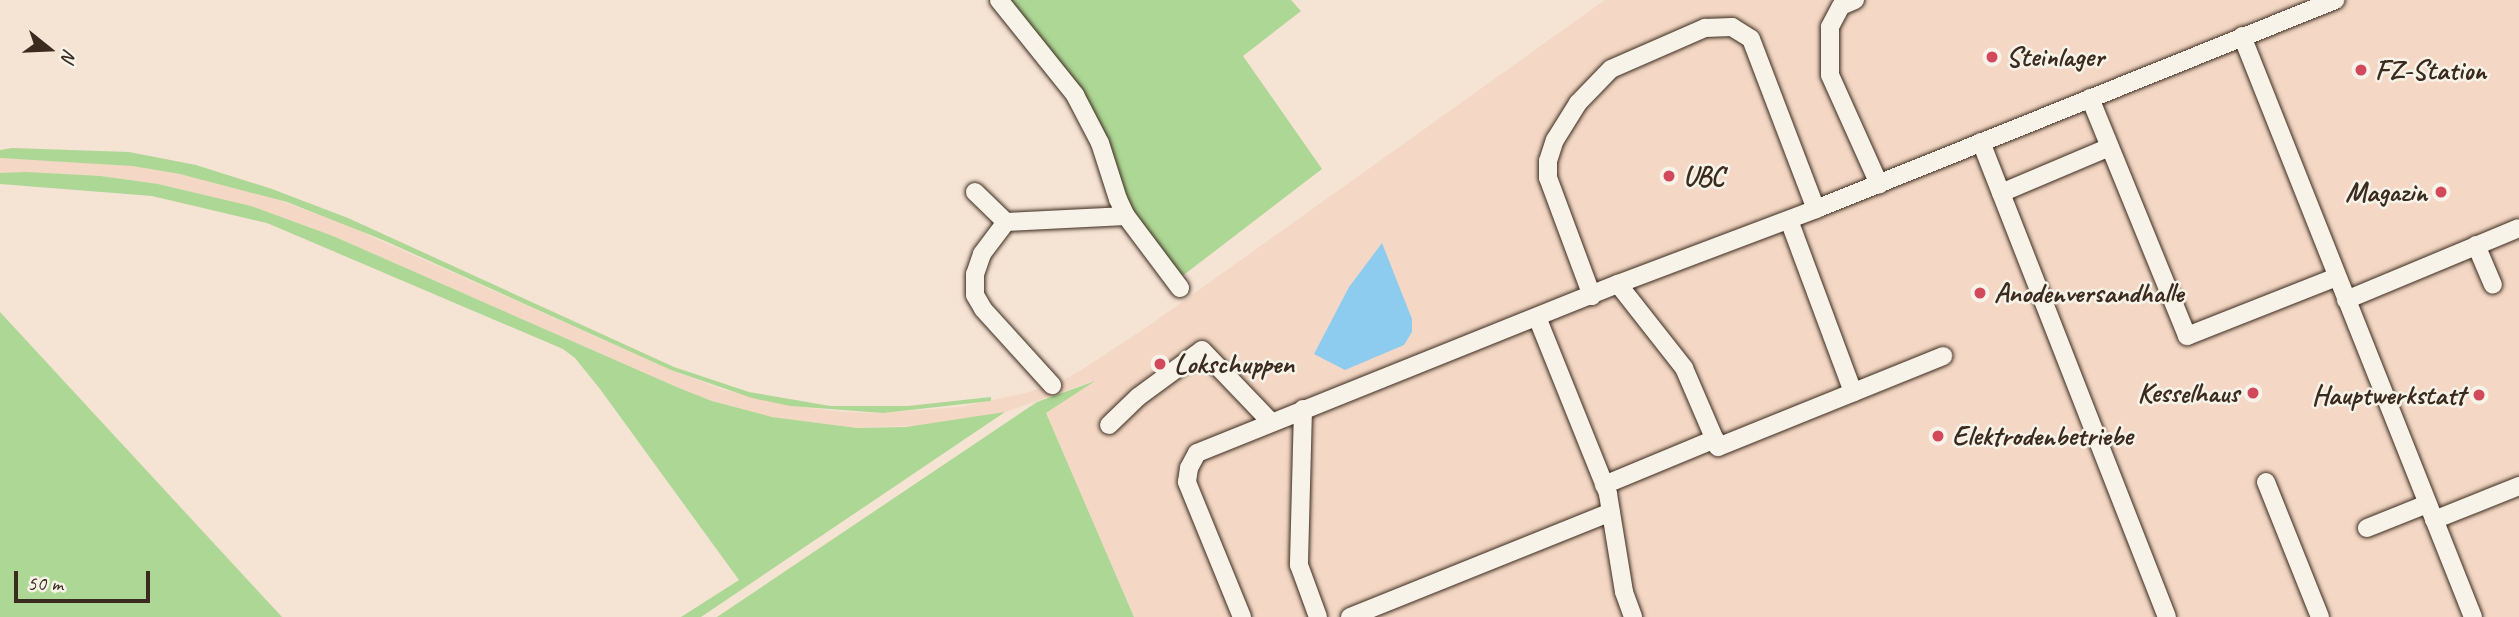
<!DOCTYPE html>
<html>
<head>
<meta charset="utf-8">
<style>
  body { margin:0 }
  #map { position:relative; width:2519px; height:617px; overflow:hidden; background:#f5e3d3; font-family:Caveat,sans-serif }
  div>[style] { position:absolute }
  .built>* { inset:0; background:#f4d8c5 }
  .green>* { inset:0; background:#add795 }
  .water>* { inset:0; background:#8eccef }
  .roads { filter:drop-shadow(0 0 2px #3b2a1e) drop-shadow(0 0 2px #3b2a1e) }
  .minor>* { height:18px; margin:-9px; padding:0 9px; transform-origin:9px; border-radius:9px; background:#f7f3e8 }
  .dots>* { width:19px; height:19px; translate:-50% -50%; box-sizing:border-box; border:4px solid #f7f3e8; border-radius:50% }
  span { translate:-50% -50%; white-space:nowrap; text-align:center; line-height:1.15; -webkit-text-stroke:5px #f7f3e8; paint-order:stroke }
  .poi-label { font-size:28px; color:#3b2a1e; font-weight:700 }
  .left { translate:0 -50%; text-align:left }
  .right { translate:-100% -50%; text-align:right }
  .north { position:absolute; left:14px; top:14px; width:70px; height:70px; -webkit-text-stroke:5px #f7f3e8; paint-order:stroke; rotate:108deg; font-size:19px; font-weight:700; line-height:28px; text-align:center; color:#3b2a1e }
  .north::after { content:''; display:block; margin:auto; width:24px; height:32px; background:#3b2a1e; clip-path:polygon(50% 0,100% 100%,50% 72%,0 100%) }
  .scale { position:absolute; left:14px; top:571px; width:136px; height:32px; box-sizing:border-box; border:4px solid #3b2a1e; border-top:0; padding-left:9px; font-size:21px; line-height:24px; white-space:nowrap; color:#3b2a1e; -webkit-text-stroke:5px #f7f3e8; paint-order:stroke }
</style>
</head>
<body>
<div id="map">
  <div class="built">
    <div style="clip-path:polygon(1605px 0,2519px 0,2519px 617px,1134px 617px,1046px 413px,1093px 381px,1005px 412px,930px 425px,857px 428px,772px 417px,712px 401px,679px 388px,333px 236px,251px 206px,158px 184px,101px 176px,0 173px,0 158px,100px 161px,180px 174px,259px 193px,339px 222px,671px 370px,721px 389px,790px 406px,846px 412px,883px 413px,960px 407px,1025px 393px,1060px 382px,1086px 367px,1147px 327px)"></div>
  </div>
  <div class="green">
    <div style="clip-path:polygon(1007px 0,1291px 0,1301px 11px,1243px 56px,1322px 169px,1181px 277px,1125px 199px,1107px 142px)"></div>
    <div style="clip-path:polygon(12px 148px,129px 152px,196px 165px,272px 189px,348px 218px,674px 367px,749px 392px,830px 406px,908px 406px,991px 397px,991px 401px,883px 413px,790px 406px,752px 398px,671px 370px,383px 240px,287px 202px,180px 174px,132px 166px,0 158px,0 150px)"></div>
    <div style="clip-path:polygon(26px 172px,101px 176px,158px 184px,251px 206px,333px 236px,679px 388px,712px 401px,772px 417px,857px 428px,906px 427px,1005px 412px,701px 617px,681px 617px,739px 580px,600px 389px,575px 358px,563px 349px,267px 223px,152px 196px,0 184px,0 173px)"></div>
    <div style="clip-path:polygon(0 312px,282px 617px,0 617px)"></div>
    <div style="clip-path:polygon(1095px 381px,1046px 413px,1134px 617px,717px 617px,1037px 402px)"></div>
  </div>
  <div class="water">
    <div style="clip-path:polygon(1382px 243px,1412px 319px,1412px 332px,1404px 345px,1345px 370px,1314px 354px,1349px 287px)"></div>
  </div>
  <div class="roads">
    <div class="minor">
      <div style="left:999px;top:0;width:122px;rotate:51.3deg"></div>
      <div style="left:1075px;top:95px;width:54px;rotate:62.5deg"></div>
      <div style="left:1100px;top:143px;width:59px;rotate:72.2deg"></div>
      <div style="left:1118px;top:199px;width:19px;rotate:65deg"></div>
      <div style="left:1126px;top:216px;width:90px;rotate:53.1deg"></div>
      <div style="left:1855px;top:0;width:15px;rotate:157deg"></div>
      <div style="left:1841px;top:6px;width:24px;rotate:118deg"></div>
      <div style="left:1830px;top:27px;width:48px;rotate:90deg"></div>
      <div style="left:1830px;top:75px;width:120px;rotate:65.8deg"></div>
      <div style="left:2242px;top:36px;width:625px;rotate:68.32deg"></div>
      <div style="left:2090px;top:98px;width:257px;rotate:67.8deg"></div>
      <div style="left:2187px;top:336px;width:161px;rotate:-21.5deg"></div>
      <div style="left:1981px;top:142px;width:510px;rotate:68.62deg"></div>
      <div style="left:975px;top:192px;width:43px;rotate:44.1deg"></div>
      <div style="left:1006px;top:222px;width:40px;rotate:127deg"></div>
      <div style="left:982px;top:254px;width:21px;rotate:109deg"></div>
      <div style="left:975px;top:274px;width:21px;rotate:90deg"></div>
      <div style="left:975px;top:295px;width:16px;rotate:60deg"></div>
      <div style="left:983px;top:309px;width:103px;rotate:47.8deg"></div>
      <div style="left:2001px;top:193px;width:118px;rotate:-22.9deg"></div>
      <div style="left:1789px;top:220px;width:184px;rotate:69.6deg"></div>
      <div style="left:1006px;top:222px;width:120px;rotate:-2.9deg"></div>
      <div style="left:2476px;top:245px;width:43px;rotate:67deg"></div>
      <div style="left:1618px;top:284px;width:107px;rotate:51.8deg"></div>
      <div style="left:1684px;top:368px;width:86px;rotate:66.7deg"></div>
      <div style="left:1718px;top:447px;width:243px;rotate:-22deg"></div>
      <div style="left:1592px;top:296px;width:126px;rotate:-110.4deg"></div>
      <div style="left:1548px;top:178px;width:17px;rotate:-90deg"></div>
      <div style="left:1548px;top:161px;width:22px;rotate:-72deg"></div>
      <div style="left:1555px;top:140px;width:44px;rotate:-58.1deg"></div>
      <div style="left:1578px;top:103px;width:47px;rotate:-45.9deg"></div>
      <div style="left:1611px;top:69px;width:103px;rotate:-23.6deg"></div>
      <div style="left:1705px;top:28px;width:27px;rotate:-2deg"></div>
      <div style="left:1732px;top:27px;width:22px;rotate:32deg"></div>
      <div style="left:1751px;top:39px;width:182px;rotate:69.1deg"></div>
      <div style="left:2346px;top:300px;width:187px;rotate:-22.6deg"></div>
      <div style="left:1537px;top:317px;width:191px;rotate:68.1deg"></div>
      <div style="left:1608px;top:494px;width:99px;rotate:80.7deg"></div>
      <div style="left:1624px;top:592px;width:27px;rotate:70deg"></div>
      <div style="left:1303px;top:409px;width:156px;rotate:91.5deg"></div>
      <div style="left:1299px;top:565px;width:55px;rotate:69.9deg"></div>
      <div style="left:1109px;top:425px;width:40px;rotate:-44deg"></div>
      <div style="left:1138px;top:397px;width:79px;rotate:-36.3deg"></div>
      <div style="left:1202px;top:350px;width:100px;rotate:46.2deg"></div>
      <div style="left:2266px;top:482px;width:145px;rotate:68.2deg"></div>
      <div style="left:1604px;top:485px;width:120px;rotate:-22.5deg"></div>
      <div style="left:2434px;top:520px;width:92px;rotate:-21.8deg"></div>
      <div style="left:2367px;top:528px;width:65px;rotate:-21.8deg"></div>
      <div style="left:1242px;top:617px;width:146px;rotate:-112.2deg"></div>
      <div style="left:1187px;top:482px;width:14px;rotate:-82deg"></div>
      <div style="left:1189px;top:468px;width:17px;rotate:-62deg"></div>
      <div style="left:1197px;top:453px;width:454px;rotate:-21.9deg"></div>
      <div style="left:1618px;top:284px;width:212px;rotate:-20.7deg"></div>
      <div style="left:1816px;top:209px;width:560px;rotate:-21.93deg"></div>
      <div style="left:1350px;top:617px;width:281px;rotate:-21.9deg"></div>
    </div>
  </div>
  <div class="dots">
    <div style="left:1992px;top:57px;background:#d1495b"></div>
    <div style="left:2361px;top:70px;background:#d1495b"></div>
    <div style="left:1669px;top:176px;background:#d1495b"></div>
    <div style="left:2441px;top:192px;background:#d1495b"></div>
    <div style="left:1980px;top:293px;background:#d1495b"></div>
    <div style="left:1160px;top:364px;background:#d1495b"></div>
    <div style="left:2253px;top:393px;background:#d1495b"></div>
    <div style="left:2479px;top:395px;background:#d1495b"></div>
    <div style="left:1938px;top:436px;background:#d1495b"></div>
  </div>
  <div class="poi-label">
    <span class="left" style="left:2006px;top:57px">Steinlager</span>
    <span class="left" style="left:2375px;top:70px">FZ-Station</span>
    <span class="left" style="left:1683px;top:176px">UBC</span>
    <span class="right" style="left:2427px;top:192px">Magazin</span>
    <span class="left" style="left:1994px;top:293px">Anodenversandhalle</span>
    <span class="left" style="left:1174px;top:364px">Lokschuppen</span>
    <span class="right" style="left:2239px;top:393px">Kesselhaus</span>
    <span class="right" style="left:2465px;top:395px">Hauptwerkstatt</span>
    <span class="left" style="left:1952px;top:436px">Elektrodenbetriebe</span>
  </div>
  <div class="north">N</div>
  <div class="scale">50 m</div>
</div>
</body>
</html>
